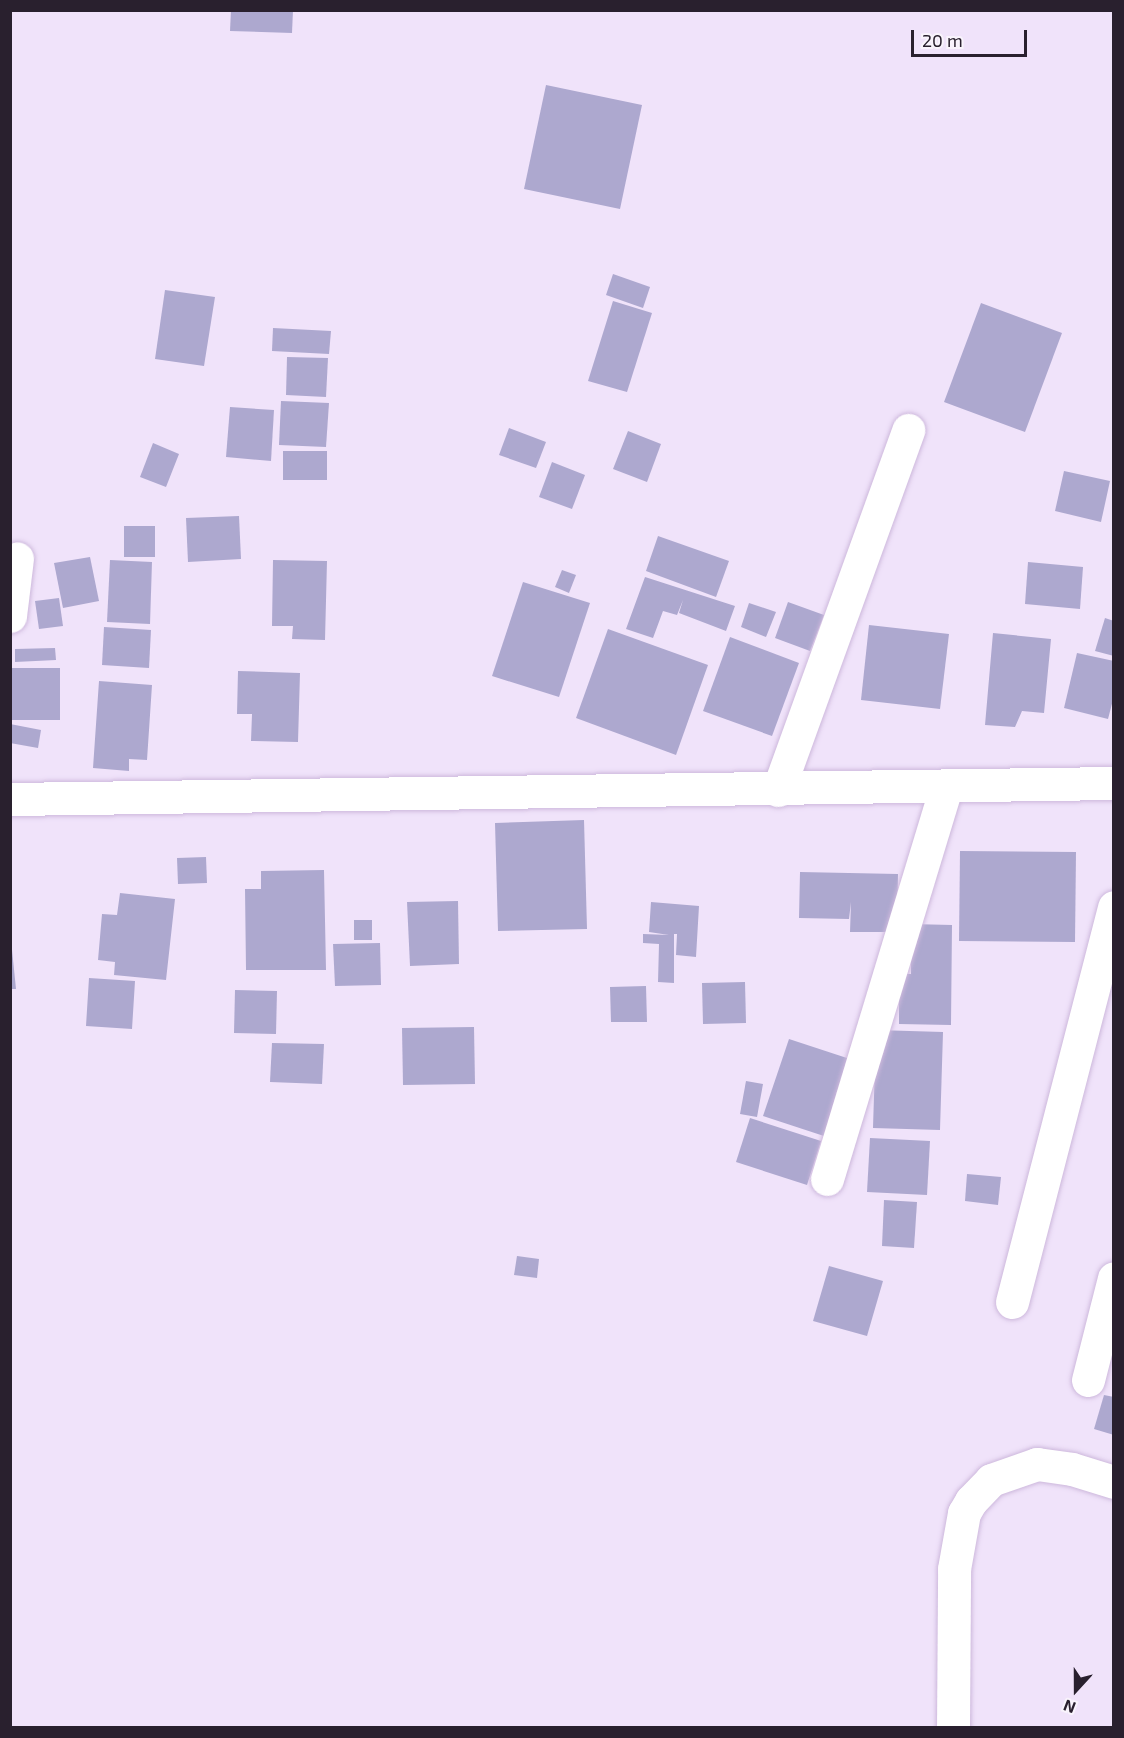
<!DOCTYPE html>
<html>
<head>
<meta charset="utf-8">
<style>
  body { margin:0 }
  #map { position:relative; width:1124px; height:1738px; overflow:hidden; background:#f0e3fa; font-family:"Exo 2",sans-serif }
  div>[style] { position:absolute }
  .building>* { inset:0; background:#ada8cf }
  .roads { filter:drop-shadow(0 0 2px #cdb8dc) drop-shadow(0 0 2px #cdb8dc) }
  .minor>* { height:33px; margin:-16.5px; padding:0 16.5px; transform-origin:16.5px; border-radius:16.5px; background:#fff }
  .tertiary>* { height:33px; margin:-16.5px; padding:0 16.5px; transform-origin:16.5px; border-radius:16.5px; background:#fff }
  span { translate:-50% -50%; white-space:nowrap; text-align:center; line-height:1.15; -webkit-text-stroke:6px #f9f4fc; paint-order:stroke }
  .frame { position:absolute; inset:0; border:12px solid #29202e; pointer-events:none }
  .north { position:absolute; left:1046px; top:1660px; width:60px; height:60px; -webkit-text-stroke:4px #f9f4fc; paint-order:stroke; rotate:201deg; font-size:16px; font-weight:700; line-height:24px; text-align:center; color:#29202e }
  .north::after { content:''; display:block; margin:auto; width:21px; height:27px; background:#29202e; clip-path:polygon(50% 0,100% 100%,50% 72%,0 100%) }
  .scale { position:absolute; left:911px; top:30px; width:116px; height:27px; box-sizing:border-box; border:3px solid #29202e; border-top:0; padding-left:8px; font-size:18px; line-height:21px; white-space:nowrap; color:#29202e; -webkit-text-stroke:4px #f9f4fc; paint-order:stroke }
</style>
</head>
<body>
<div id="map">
  <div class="building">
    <div style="clip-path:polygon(231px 10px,293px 10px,292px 33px,230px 31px)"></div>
    <div style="clip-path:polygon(546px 85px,642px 105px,620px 209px,524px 189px)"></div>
    <div style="clip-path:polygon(613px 274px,650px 287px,643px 308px,606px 295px)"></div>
    <div style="clip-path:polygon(165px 290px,215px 297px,204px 366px,155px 359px)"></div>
    <div style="clip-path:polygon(613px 301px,652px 313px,627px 392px,588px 381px)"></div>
    <div style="clip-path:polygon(981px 303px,1062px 333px,1025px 432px,944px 402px)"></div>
    <div style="clip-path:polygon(273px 328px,331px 331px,329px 354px,272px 351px)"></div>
    <div style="clip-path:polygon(287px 357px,328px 358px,326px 397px,286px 395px)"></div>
    <div style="clip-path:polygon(281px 401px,329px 403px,326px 447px,279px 445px)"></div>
    <div style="clip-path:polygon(230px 407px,274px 410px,271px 461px,226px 457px)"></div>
    <div style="clip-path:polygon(509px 428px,546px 442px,536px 468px,499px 455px)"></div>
    <div style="clip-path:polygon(628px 431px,661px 444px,647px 482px,613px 469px)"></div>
    <div style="clip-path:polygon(153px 443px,179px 454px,166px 487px,140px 477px)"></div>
    <div style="clip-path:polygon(283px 451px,327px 451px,327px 480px,283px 480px)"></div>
    <div style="clip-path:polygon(552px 462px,585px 475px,572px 509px,539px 497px)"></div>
    <div style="clip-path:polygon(1064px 471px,1110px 481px,1101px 522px,1055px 511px)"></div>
    <div style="clip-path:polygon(239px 516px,241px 559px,188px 562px,186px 518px)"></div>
    <div style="clip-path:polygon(124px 526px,155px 526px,155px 557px,124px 557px)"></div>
    <div style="clip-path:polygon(658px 536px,729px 561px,716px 597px,646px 571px)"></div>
    <div style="clip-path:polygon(90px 557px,99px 601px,63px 608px,54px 563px)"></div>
    <div style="clip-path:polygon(110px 560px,152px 562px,150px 624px,107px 622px)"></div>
    <div style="clip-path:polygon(273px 560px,327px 561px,325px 640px,292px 639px,293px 626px,272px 626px)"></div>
    <div style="clip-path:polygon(1028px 562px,1083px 567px,1080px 609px,1025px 604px)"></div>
    <div style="clip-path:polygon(562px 570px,576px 575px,569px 593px,555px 587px)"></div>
    <div style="clip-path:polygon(645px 577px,735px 606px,726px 631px,679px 613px,683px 600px,677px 615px,663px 611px,653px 638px,626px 629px)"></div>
    <div style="clip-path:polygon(523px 582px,590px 603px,559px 697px,492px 676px)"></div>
    <div style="clip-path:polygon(59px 598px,63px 626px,39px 629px,35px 601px)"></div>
    <div style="clip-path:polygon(788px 602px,824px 615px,810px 651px,775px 638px)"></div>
    <div style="clip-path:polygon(749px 603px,776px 612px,766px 637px,741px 627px)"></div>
    <div style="clip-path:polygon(1105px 618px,1114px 621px,1114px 656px,1095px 651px)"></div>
    <div style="clip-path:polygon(869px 625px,949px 634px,940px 709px,861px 700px)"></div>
    <div style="clip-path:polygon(104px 627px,151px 630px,149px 668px,102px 665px)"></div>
    <div style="clip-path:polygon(608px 629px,708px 665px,676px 755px,576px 718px)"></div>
    <div style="clip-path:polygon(993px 633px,1051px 639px,1044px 713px,1022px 711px,1015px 727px,985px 725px)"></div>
    <div style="clip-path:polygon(730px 637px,799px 663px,772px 736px,703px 711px)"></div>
    <div style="clip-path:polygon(55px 648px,56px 660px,15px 662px,15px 649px)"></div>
    <div style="clip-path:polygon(1077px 653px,1114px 661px,1114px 696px,1108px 719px,1064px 708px)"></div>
    <div style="clip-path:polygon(10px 668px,60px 668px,60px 720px,10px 720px)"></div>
    <div style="clip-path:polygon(238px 671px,300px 673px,298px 742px,251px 741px,252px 714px,237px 714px)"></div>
    <div style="clip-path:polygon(99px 681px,152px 685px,147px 760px,129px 759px,129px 771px,93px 768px)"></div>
    <div style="clip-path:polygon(10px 724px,41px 730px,38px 748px,10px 743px)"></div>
    <div style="clip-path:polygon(584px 820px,587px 929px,498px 931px,495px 823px)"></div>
    <div style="clip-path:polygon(960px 851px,1076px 852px,1075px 942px,959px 941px)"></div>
    <div style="clip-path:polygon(206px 857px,207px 883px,178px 884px,177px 858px)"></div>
    <div style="clip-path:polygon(324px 870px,326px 970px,246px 970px,245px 889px,261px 889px,261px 871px)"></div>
    <div style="clip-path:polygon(800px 872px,898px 874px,897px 932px,850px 932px,851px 902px,849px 919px,799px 918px)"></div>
    <div style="clip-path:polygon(120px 893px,175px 899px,166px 980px,114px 975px,115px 962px,98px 960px,102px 914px,117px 915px)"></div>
    <div style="clip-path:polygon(458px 901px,459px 964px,410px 966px,407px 902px)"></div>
    <div style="clip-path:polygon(651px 902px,699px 906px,696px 957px,676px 955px,677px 934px,674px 934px,674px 983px,658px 982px,659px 944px,643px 943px,643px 934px,669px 935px,649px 932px)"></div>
    <div style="clip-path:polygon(354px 920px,372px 920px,372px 940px,354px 940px)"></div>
    <div style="clip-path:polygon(911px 924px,952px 925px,951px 1025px,899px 1024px,899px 974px,911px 974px)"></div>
    <div style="clip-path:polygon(10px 930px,16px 989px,10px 989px)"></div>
    <div style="clip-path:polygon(380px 943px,381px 985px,335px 986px,333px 944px)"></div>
    <div style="clip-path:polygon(89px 978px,135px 981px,132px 1029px,86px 1026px)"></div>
    <div style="clip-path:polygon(745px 982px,746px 1023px,703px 1024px,702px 983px)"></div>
    <div style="clip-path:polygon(646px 986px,647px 1022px,611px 1022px,610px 987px)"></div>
    <div style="clip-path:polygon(235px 990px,277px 991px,276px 1034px,234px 1033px)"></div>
    <div style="clip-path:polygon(474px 1027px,475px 1084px,403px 1085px,402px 1028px)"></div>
    <div style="clip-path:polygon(876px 1030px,943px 1032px,940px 1130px,873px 1128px)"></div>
    <div style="clip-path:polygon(789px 1039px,856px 1061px,830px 1138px,763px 1116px)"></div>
    <div style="clip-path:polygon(272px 1043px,324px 1044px,322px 1084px,270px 1082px)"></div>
    <div style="clip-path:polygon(746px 1081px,763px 1084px,757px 1117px,740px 1114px)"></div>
    <div style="clip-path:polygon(750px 1118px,821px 1141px,807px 1185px,736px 1162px)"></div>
    <div style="clip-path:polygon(870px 1138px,930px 1141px,927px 1195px,867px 1192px)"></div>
    <div style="clip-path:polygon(967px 1174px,1001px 1177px,998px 1205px,965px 1201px)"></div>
    <div style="clip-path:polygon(884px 1200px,917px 1202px,914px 1248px,882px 1246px)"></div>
    <div style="clip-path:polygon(517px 1256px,539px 1259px,537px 1278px,514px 1275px)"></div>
    <div style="clip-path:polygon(829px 1266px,883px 1281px,867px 1336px,813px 1321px)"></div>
    <div style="clip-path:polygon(1104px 1395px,1114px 1397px,1114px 1435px,1094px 1429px)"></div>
  </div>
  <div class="roads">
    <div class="minor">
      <div style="left:10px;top:616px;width:58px;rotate:-83.1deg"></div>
      <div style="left:778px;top:790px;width:383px;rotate:-70.1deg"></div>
      <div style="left:827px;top:1179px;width:410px;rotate:-73.1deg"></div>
      <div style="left:1012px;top:1302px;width:408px;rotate:-75.5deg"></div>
      <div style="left:1088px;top:1380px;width:105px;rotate:-75.7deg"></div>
      <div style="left:953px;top:1728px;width:159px;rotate:-89.6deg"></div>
      <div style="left:954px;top:1569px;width:57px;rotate:-79.9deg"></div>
      <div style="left:964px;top:1513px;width:14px;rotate:-60deg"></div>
      <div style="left:971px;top:1501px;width:29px;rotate:-46deg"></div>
      <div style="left:991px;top:1480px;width:49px;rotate:-19.2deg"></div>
      <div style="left:1037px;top:1464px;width:35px;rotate:8deg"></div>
      <div style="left:1072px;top:1469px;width:44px;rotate:17.2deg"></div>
    </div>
    <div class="tertiary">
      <div style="left:10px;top:799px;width:1104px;rotate:-0.83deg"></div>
    </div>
  </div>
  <div class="frame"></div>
  <div class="north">N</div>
  <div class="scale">20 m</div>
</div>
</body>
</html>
